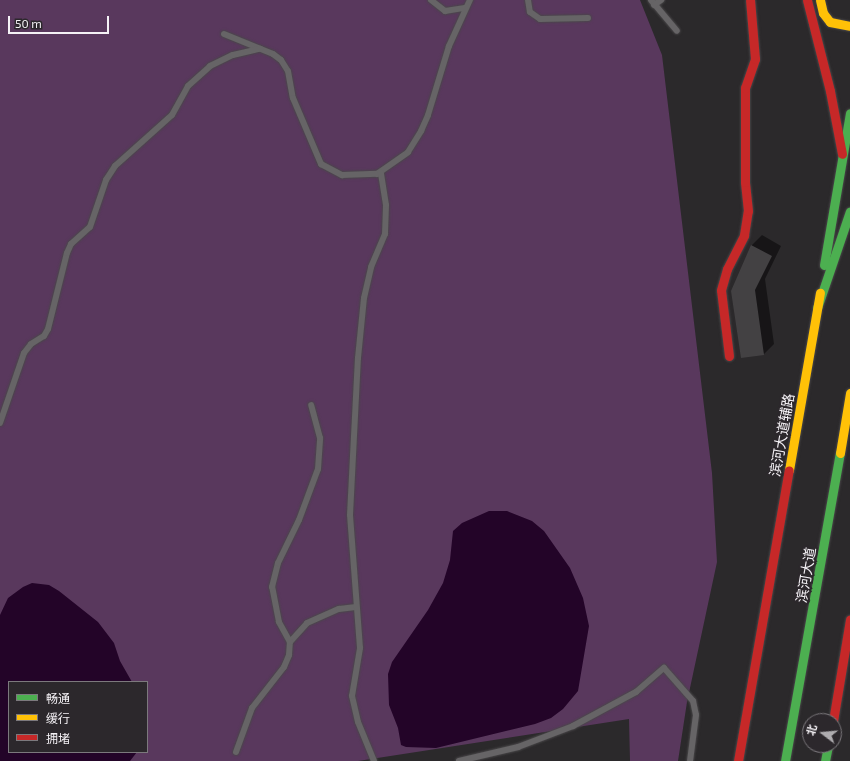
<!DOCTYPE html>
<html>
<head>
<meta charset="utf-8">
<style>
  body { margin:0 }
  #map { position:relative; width:850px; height:761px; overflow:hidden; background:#2b292b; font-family:"Exo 2","Noto Sans SC",sans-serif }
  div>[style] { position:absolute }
  .green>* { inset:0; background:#59385d }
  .water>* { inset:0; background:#230428 }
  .shadow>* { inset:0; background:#0007 }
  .building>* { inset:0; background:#434143 }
  .roads { filter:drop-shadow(0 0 1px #494749) drop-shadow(0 0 1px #494749) }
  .lane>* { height:6px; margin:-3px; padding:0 3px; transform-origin:3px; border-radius:3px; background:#666466 }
  .fast>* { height:9px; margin:-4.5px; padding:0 4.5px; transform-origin:4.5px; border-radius:4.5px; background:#4caf50 }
  .slow>* { height:9px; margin:-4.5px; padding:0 4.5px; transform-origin:4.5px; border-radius:4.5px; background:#ffc107 }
  .jam>* { height:9px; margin:-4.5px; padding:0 4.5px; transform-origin:4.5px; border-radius:4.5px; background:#c62828 }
  span { translate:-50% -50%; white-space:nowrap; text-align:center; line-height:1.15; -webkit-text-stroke:4px #2c282c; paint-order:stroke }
  .street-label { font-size:14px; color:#f5f2f6 }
  .legend { position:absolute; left:8px; top:681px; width:140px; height:72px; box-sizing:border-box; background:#2c282c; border:1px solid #7c797d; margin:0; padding:5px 7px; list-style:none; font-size:12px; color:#f5f2f6 }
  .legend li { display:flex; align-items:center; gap:8px; height:20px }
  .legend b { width:20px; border:1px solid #7c797d }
  .north { position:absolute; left:802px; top:713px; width:40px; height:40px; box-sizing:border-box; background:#2c282c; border:1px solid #7c797d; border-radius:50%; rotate:286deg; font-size:11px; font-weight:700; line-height:16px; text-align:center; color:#f5f2f6 }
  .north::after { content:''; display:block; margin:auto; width:14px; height:18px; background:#aeacaf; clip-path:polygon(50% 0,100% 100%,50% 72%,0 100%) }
  .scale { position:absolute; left:8px; top:16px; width:101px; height:18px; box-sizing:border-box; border:2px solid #f5f2f6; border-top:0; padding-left:5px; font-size:12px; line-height:14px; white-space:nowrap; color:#f5f2f6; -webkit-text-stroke:3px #2c282c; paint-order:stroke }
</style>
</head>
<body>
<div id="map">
  <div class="green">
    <div style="clip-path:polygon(evenodd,0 0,640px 0,662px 55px,712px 473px,717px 562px,687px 702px,678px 761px,630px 761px,629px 719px,358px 761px,0 761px,0 0,9px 682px,147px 682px,147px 752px,9px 752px,9px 682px)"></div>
  </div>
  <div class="water">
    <div style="clip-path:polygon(489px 511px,507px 511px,532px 521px,544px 531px,570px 568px,583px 598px,589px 626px,578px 691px,563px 709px,551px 718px,535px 724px,436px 748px,406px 747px,401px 745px,398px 728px,389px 705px,388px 674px,392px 662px,428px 610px,443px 583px,450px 560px,453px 531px,462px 523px)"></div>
    <div style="clip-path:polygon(32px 583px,49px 585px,59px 591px,98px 622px,114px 643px,120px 661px,132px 682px,9px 682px,9px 752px,137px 752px,130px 761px,0 761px,0 615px,8px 598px,23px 587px)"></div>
  </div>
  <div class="shadow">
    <div style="clip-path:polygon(762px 235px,781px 246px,765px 279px,774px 344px,764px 354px,732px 291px,752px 245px)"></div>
  </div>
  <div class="building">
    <div style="clip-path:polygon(751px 245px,772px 256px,755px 290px,764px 355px,741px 358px,731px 291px)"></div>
  </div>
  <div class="roads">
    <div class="lane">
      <div style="left:431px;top:0;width:18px;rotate:38deg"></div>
      <div style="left:445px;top:11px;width:20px;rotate:-9deg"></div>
      <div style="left:528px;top:0;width:12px;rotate:81deg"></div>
      <div style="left:530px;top:12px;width:12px;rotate:35deg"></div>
      <div style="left:540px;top:19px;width:48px;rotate:-1.2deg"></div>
      <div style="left:651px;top:0;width:40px;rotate:50deg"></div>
      <div style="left:654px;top:5px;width:9px;rotate:-36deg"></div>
      <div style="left:224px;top:34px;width:53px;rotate:22.2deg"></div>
      <div style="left:273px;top:54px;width:10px;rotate:37deg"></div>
      <div style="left:281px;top:60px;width:13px;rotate:58deg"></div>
      <div style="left:288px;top:71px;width:27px;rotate:80deg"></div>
      <div style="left:293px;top:98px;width:72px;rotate:67deg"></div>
      <div style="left:321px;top:164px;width:24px;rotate:28deg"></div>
      <div style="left:342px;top:175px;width:35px;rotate:-2deg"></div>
      <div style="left:377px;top:174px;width:38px;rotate:-35deg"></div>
      <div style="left:408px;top:152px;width:25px;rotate:-58deg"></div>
      <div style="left:421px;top:131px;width:17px;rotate:-66deg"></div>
      <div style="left:428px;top:115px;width:72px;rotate:-73.1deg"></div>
      <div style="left:449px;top:46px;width:51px;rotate:-65.5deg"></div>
      <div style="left:0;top:423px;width:74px;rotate:-71.1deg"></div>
      <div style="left:24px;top:353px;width:11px;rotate:-52deg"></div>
      <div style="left:31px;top:344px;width:15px;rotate:-32deg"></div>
      <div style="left:44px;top:336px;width:8px;rotate:-60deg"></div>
      <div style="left:48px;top:329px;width:78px;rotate:-76deg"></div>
      <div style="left:67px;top:253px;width:10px;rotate:-66deg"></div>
      <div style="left:71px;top:244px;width:25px;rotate:-42deg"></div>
      <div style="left:90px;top:227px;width:50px;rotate:-71.2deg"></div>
      <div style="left:106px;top:180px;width:17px;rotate:-57deg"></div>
      <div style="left:115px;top:166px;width:76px;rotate:-41.8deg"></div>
      <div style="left:172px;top:115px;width:33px;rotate:-61deg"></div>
      <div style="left:188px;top:86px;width:30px;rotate:-42deg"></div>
      <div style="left:210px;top:66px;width:25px;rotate:-26deg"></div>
      <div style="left:233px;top:55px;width:28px;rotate:-13deg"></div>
      <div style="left:290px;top:642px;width:25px;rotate:-48deg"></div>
      <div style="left:307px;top:623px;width:35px;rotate:-24deg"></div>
      <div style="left:339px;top:609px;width:17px;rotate:-7deg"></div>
      <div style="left:236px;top:752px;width:47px;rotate:-70deg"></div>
      <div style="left:252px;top:708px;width:52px;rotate:-52deg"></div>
      <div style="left:284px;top:667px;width:13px;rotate:-67deg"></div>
      <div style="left:289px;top:655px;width:13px;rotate:-86deg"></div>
      <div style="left:290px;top:642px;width:23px;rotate:-119deg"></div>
      <div style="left:279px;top:622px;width:36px;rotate:-101deg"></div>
      <div style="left:272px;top:587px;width:25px;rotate:-76deg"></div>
      <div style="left:278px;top:563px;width:48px;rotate:-64deg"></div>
      <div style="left:299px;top:520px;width:54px;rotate:-69.6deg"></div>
      <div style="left:318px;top:469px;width:31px;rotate:-86deg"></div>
      <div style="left:320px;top:438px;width:34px;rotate:-105deg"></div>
      <div style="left:374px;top:761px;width:42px;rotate:-112.3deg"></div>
      <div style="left:358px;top:722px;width:27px;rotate:-103deg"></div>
      <div style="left:352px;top:696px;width:49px;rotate:-80.5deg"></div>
      <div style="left:360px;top:648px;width:133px;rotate:-94.3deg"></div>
      <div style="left:350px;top:515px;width:157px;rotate:-87.1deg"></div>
      <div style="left:358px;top:358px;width:60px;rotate:-84.3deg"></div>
      <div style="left:364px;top:298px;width:32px;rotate:-77deg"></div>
      <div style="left:371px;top:267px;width:36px;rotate:-67deg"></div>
      <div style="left:385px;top:234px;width:29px;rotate:-88deg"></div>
      <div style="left:386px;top:205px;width:33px;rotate:-99deg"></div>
      <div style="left:459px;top:761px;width:61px;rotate:-13.3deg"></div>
      <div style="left:518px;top:747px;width:59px;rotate:-20.9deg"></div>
      <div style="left:573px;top:726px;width:72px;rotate:-28.4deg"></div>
      <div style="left:636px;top:692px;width:37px;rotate:-41deg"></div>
      <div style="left:664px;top:668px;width:44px;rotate:48.7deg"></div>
      <div style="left:693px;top:701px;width:14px;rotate:78deg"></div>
      <div style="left:696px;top:715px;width:46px;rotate:97.4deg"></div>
    </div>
    <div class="fast">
      <div style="left:824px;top:265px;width:154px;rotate:-80.3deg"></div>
      <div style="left:817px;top:308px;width:102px;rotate:-71.2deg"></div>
      <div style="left:785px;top:761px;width:313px;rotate:-79.9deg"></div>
      <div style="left:825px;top:761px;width:16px;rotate:-79deg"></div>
    </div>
    <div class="slow">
      <div style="left:820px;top:0;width:13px;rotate:77deg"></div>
      <div style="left:823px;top:13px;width:11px;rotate:52deg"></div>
      <div style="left:830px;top:22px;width:20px;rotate:11deg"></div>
      <div style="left:840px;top:453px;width:61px;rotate:-80.5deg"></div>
      <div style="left:789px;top:470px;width:180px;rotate:-80.1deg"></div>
    </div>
    <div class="jam">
      <div style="left:807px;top:0;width:94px;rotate:75.8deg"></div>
      <div style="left:830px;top:91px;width:64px;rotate:79.2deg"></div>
      <div style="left:729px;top:356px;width:66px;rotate:-96.9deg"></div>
      <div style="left:721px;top:290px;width:22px;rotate:-74deg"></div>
      <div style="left:727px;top:269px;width:38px;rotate:-63deg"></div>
      <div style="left:744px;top:235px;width:24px;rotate:-81deg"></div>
      <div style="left:748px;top:211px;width:29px;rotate:-96deg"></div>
      <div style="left:745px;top:182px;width:94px;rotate:-90deg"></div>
      <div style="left:745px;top:88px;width:31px;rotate:-71deg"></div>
      <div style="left:755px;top:59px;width:59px;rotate:-94.8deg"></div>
      <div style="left:833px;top:721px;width:103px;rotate:-80.5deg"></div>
      <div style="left:738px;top:761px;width:295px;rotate:-80.1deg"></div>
    </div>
  </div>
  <div class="street-label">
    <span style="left:782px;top:435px;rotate:-80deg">滨河大道辅路</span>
    <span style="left:806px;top:575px;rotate:-80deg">滨河大道</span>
  </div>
  <ul class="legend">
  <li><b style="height:5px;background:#4caf50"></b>畅通</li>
  <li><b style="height:5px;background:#ffc107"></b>缓行</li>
  <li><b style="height:5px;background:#c62828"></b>拥堵</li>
  </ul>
  <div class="north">北</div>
  <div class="scale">50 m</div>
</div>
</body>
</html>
